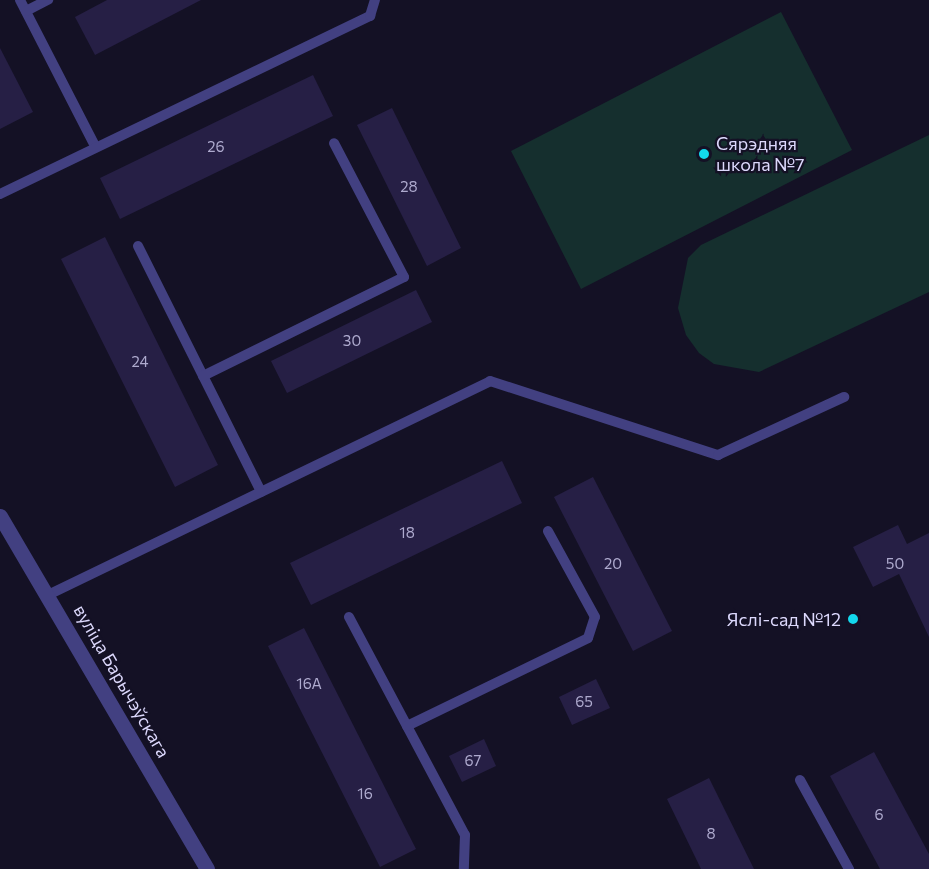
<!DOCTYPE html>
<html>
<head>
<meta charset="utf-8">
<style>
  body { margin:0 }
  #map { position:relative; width:929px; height:869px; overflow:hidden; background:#141125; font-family:Commissioner,sans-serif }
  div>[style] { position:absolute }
  .green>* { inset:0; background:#152f2e }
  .building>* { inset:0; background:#261f45 }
  .service>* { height:10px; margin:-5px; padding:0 5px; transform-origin:5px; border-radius:5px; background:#424081 }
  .minor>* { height:15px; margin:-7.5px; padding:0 7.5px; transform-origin:7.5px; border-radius:7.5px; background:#424081 }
  .dots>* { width:16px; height:16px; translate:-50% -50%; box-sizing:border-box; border:3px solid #141125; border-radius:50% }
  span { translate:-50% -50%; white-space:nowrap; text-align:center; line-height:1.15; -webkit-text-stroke:4.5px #141125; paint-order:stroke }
  .number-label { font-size:15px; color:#aeaace }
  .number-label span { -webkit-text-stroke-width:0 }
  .poi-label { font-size:18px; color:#dcd8fc }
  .left { translate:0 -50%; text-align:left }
  .right { translate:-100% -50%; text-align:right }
  .street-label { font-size:18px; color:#dcd8fc }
</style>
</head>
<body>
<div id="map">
  <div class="green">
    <div style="clip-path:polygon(781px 12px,852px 150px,581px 289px,511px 151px)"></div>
    <div style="clip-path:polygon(929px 135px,929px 292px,759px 372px,714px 364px,699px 353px,686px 335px,678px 308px,688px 258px,701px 245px)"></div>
  </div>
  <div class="building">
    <div style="clip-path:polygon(107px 0,201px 0,95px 55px,75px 17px)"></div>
    <div style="clip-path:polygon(0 48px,33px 112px,0 129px)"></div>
    <div style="clip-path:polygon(313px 75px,333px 116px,120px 219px,100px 178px)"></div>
    <div style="clip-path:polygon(392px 108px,461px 248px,427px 266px,357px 125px)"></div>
    <div style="clip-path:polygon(105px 237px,218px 465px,175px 487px,61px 259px)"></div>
    <div style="clip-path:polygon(416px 290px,432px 322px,287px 393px,271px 361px)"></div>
    <div style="clip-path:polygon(502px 461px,522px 503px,311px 605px,290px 563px)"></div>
    <div style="clip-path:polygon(593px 477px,672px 631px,633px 651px,554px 497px)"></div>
    <div style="clip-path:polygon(898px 525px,907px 544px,929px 533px,929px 637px,899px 574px,873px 587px,853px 547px)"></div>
    <div style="clip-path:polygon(304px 628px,416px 849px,380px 867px,268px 646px)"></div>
    <div style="clip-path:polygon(596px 679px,610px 708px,572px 725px,559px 697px)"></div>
    <div style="clip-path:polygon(484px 739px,496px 766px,462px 782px,449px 756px)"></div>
    <div style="clip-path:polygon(874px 752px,929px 854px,929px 869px,880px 869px,830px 776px)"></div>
    <div style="clip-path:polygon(709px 778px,754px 869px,701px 869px,667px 799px)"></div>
  </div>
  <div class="service">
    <div style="left:20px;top:0;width:164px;rotate:62.8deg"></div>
    <div style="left:26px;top:11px;width:25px;rotate:-27deg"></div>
    <div style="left:0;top:194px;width:411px;rotate:-25.7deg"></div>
    <div style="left:370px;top:16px;width:17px;rotate:-73deg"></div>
    <div style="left:138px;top:246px;width:275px;rotate:63.4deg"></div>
    <div style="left:203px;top:376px;width:224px;rotate:-26.2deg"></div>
    <div style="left:404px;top:277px;width:151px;rotate:-117.6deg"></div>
    <div style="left:50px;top:594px;width:489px;rotate:-25.8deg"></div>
    <div style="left:490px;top:381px;width:240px;rotate:18deg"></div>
    <div style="left:718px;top:455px;width:139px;rotate:-24.7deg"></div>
    <div style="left:349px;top:617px;width:247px;rotate:62deg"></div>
    <div style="left:465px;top:835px;width:34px;rotate:92deg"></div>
    <div style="left:407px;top:726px;width:201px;rotate:-25.9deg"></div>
    <div style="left:588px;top:638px;width:22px;rotate:-72deg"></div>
    <div style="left:595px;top:617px;width:98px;rotate:-118.7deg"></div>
    <div style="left:800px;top:780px;width:102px;rotate:61.2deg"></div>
  </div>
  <div class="minor">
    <div style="left:0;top:516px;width:409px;rotate:59.6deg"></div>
  </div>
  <div class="dots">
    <div style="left:704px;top:154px;background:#13d8ed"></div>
    <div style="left:853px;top:619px;background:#13d8ed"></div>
  </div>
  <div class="number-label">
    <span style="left:216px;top:147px">26</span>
    <span style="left:409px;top:187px">28</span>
    <span style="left:352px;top:341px">30</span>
    <span style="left:140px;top:362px">24</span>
    <span style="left:407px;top:533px">18</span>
    <span style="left:613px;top:564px">20</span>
    <span style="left:895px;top:564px">50</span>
    <span style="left:309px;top:684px">16А</span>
    <span style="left:584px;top:702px">65</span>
    <span style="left:473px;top:761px">67</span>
    <span style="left:365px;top:794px">16</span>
    <span style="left:879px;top:815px">6</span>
    <span style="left:711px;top:834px">8</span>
  </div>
  <div class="poi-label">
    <span class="left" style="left:716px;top:154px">Сярэдняя<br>школа №7</span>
    <span class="right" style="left:841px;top:619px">Яслі-сад №12</span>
  </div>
  <div class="street-label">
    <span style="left:122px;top:681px;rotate:60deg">вуліца Барычэўскага</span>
  </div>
</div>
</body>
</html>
